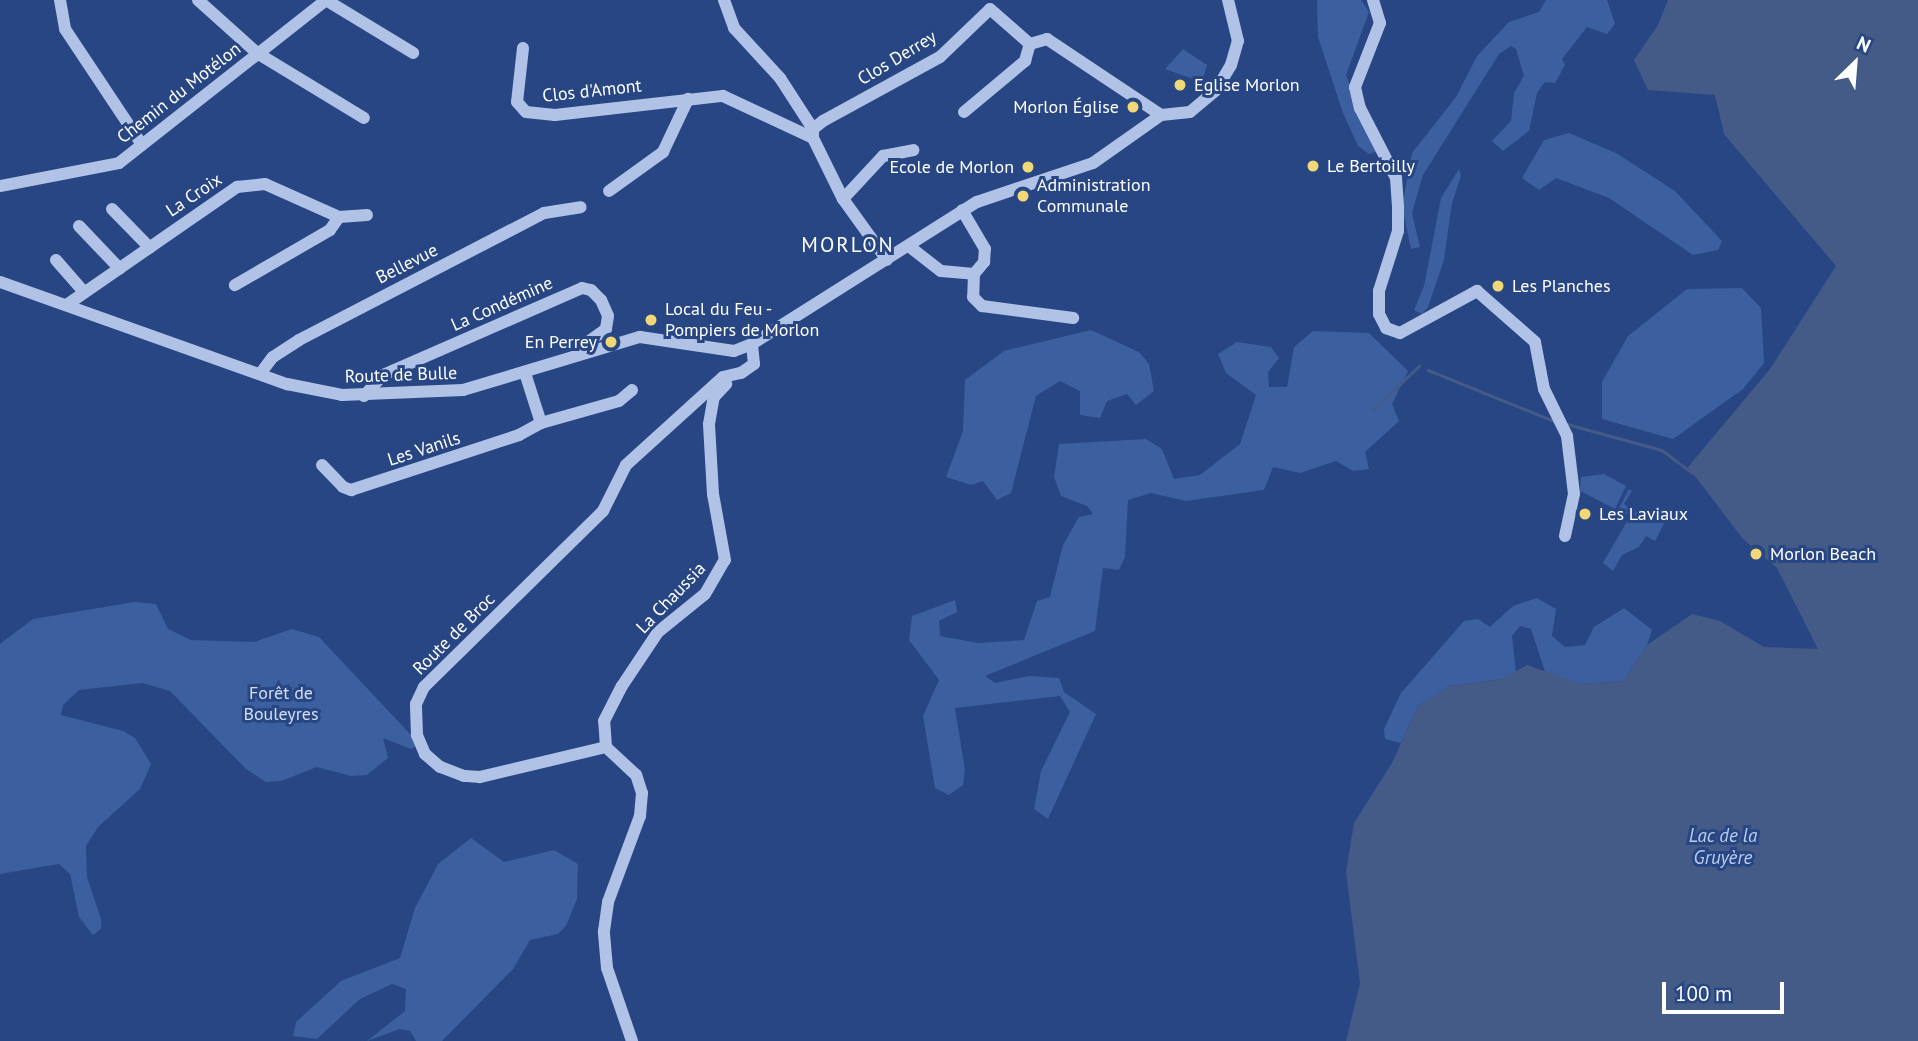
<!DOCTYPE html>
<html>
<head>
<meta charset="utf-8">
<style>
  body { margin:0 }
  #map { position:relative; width:1918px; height:1041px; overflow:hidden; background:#274683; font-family:"PT Sans",sans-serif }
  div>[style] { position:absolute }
  .green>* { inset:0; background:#3c5f9f }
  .water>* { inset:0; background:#455b87 }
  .stream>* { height:2.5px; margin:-1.25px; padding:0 1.25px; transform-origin:1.25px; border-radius:1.25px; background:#455b87 }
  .minor>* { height:12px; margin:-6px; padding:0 6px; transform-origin:6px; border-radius:6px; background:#b0c3e7 }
  .dots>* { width:19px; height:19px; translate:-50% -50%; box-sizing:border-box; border:4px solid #274683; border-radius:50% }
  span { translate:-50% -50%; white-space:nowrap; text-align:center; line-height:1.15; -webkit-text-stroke:6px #274683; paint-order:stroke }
  .street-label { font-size:18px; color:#fff }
  .poi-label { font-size:18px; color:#fff }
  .left { translate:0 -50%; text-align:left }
  .right { translate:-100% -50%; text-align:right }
  .park-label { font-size:18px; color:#d3dff5 }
  .water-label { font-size:19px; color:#bbceee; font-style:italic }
  .quarter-label { font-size:21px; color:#fff; letter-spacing:2px }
  .north { position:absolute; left:1820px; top:28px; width:70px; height:70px; -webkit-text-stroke:5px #274683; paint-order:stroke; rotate:25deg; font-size:19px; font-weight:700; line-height:28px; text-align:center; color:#fff }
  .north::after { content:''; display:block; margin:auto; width:24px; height:32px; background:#fff; clip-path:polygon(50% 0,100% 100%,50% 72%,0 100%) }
  .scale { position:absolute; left:1662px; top:982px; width:122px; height:32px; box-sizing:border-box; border:4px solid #fff; border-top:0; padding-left:9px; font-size:21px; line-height:24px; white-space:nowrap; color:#fff; -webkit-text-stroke:5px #274683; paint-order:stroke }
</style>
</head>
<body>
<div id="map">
  <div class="green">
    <div style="clip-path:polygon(1317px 0,1361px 0,1369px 12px,1346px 75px,1376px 152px,1369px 154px,1358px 146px,1343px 113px,1318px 37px)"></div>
    <div style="clip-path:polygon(1546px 0,1607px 0,1615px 24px,1607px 34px,1587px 27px,1562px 59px,1565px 65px,1555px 83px,1545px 82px,1537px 93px,1529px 131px,1503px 151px,1492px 141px,1511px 121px,1514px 93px,1524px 76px,1516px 49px,1511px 46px,1499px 54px,1423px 175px,1412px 213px,1420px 247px,1411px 249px,1402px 206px,1412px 153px,1456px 97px,1477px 56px,1509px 22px,1539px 12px)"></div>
    <div style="clip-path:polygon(1183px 49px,1207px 65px,1202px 82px,1165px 69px)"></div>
    <div style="clip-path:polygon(1569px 133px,1616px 153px,1675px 191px,1722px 241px,1718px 250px,1693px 255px,1609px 198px,1556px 178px,1539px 190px,1522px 178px,1544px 140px)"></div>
    <div style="clip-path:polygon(1459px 169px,1461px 176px,1452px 203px,1444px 260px,1428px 307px,1422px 314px,1414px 310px,1424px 286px,1441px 198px)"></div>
    <div style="clip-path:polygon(1742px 288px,1761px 308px,1764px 363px,1743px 389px,1673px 439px,1602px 419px,1602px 382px,1628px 336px,1687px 289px)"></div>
    <div style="clip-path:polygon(1091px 330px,1139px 352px,1149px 364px,1154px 391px,1136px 405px,1127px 394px,1107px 401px,1100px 418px,1080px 415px,1080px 391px,1060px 381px,1036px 396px,1011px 493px,997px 500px,983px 481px,971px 485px,946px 477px,963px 431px,965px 380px,1004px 351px)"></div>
    <div style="clip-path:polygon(1313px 331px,1369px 333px,1408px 371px,1392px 404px,1399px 421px,1365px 452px,1369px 469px,1353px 471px,1336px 461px,1300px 473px,1273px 467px,1264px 490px,1186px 501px,1151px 493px,1128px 500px,1125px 557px,1119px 570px,1103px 568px,1095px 631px,985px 676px,995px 683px,1029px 676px,1059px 678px,1064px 692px,1096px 714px,1048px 819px,1034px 809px,1041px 771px,1070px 712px,1060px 696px,955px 708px,965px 770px,963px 785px,949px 795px,935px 788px,923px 716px,939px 680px,909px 640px,912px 616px,955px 600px,957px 612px,939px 621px,940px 636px,978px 643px,1024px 640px,1037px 601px,1050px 597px,1063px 545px,1079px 517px,1093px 514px,1087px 506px,1061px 496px,1054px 477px,1059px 444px,1146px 439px,1162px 449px,1174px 479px,1200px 475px,1240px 444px,1256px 395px,1226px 373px,1218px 354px,1237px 342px,1271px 347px,1279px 358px,1268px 372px,1269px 387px,1287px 387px,1294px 347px)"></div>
    <div style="clip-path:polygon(1604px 474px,1626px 486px,1615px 509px,1580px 491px,1581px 477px)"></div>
    <div style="clip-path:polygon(1629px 489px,1632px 491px,1624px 504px,1634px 510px,1649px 517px,1656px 505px,1670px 512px,1655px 541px,1646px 536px,1639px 547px,1622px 555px,1613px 571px,1603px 563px,1630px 516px,1618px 510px)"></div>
    <div style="clip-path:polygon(1537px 598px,1556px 609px,1552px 636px,1565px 647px,1585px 645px,1594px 627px,1624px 608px,1652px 630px,1647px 645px,1623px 681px,1581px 684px,1546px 675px,1531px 629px,1520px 626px,1512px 636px,1516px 672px,1502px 679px,1449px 686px,1418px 706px,1401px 743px,1385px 739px,1384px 729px,1401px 693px,1464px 621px,1478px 619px,1490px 627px,1513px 606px)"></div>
    <div style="clip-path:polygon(134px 602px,156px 604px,168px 629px,191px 640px,254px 642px,292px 629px,319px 637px,411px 735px,416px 746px,411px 749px,383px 738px,388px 758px,367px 775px,351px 776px,317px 767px,281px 781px,266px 782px,246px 769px,170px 691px,142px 683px,79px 690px,63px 705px,61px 715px,123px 731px,135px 738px,151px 764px,140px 789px,98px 827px,86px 846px,87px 877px,101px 919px,101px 929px,93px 935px,79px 917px,70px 874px,59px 864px,0 874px,0 644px,33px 619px)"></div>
    <div style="clip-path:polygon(471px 838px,504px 862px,554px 850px,578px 864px,577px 899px,566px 926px,558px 934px,530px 940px,513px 969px,442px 1041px,416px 1041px,410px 1031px,400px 1029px,367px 1041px,405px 1011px,406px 989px,392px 984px,360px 999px,317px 1039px,293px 1036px,296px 1022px,341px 981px,400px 958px,415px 908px,438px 864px)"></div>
  </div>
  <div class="water">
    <div style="clip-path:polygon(1668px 0,1918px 0,1918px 1041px,1346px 1041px,1360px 983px,1346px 872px,1354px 823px,1392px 763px,1418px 706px,1449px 686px,1502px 679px,1527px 665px,1581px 684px,1623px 681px,1647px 645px,1692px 614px,1720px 621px,1764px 647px,1818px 649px,1777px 568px,1743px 539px,1688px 467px,1770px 369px,1836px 266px,1724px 134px,1715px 95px,1648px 90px,1634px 60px,1658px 25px)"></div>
  </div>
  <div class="stream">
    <div style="left:1428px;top:370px;width:136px;rotate:22deg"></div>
    <div style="left:1374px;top:409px;width:62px;rotate:-43.7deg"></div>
    <div style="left:1567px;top:424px;width:98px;rotate:15.3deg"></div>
    <div style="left:1662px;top:450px;width:38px;rotate:37deg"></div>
  </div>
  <div class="minor">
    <div style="left:60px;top:0;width:29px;rotate:80deg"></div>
    <div style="left:65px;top:29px;width:139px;rotate:56.4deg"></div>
    <div style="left:198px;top:0;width:79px;rotate:41.9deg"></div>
    <div style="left:257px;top:53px;width:125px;rotate:31.3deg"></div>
    <div style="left:326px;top:0;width:102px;rotate:31.3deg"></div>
    <div style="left:724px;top:0;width:30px;rotate:70deg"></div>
    <div style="left:734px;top:28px;width:68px;rotate:47.4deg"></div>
    <div style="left:780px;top:78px;width:61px;rotate:57.1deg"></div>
    <div style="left:1373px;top:0;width:24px;rotate:73deg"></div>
    <div style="left:1380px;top:23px;width:69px;rotate:111.3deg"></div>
    <div style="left:1355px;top:87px;width:22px;rotate:77deg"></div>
    <div style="left:1360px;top:108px;width:79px;rotate:62.8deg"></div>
    <div style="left:1396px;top:178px;width:29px;rotate:86deg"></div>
    <div style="left:1398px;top:207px;width:24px;rotate:90deg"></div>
    <div style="left:1398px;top:231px;width:63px;rotate:107.6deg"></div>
    <div style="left:1379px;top:291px;width:23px;rotate:90deg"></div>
    <div style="left:1379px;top:314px;width:16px;rotate:63deg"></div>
    <div style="left:1386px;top:328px;width:15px;rotate:20deg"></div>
    <div style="left:1400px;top:333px;width:88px;rotate:-28.6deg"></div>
    <div style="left:1477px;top:291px;width:77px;rotate:41.3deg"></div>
    <div style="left:1535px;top:342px;width:48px;rotate:79.2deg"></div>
    <div style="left:1544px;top:389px;width:52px;rotate:63.9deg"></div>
    <div style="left:1567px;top:436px;width:58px;rotate:83.1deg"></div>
    <div style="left:1574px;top:494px;width:43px;rotate:102.1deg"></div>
    <div style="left:523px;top:48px;width:54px;rotate:96.3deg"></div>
    <div style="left:517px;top:102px;width:13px;rotate:48deg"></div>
    <div style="left:526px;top:112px;width:29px;rotate:6deg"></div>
    <div style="left:555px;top:115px;width:169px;rotate:-6.5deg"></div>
    <div style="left:723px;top:96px;width:99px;rotate:25deg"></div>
    <div style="left:813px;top:138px;width:68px;rotate:63.8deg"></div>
    <div style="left:843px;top:199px;width:75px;rotate:54.2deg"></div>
    <div style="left:964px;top:112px;width:80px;rotate:-39.9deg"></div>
    <div style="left:1025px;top:61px;width:18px;rotate:-74deg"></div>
    <div style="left:813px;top:138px;width:9px;rotate:-90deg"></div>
    <div style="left:813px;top:129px;width:13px;rotate:-39deg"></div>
    <div style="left:823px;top:121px;width:133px;rotate:-28.7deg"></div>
    <div style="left:940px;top:57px;width:69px;rotate:-43.8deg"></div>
    <div style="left:990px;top:9px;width:53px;rotate:41.2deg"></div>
    <div style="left:1030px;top:44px;width:18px;rotate:-16deg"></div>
    <div style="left:1047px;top:39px;width:137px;rotate:33.7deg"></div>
    <div style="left:0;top:186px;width:121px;rotate:-10.9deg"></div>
    <div style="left:119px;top:163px;width:263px;rotate:-38.2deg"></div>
    <div style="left:609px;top:191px;width:67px;rotate:-35.8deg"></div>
    <div style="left:663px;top:152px;width:59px;rotate:-64.7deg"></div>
    <div style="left:843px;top:199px;width:59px;rotate:-47.1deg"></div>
    <div style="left:883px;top:156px;width:31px;rotate:-11deg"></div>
    <div style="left:112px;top:209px;width:54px;rotate:45.7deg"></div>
    <div style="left:339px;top:217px;width:28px;rotate:-4deg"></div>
    <div style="left:79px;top:226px;width:59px;rotate:46.4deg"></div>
    <div style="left:910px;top:247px;width:39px;rotate:38deg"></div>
    <div style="left:941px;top:271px;width:33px;rotate:5deg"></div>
    <div style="left:974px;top:274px;width:16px;rotate:-50deg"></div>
    <div style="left:984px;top:262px;width:13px;rotate:-86deg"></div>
    <div style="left:985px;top:249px;width:45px;rotate:-120.5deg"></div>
    <div style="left:56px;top:260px;width:41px;rotate:48.9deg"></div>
    <div style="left:974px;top:274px;width:23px;rotate:92deg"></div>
    <div style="left:973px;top:297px;width:13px;rotate:45deg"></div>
    <div style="left:982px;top:306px;width:92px;rotate:7.5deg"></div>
    <div style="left:0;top:282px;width:305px;rotate:19.6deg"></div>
    <div style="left:287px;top:384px;width:56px;rotate:11.3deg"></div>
    <div style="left:342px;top:395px;width:121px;rotate:-2.4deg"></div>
    <div style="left:463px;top:390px;width:185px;rotate:-16.7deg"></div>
    <div style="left:640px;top:337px;width:95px;rotate:8.5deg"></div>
    <div style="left:734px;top:351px;width:19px;rotate:-21deg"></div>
    <div style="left:752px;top:344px;width:266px;rotate:-32.3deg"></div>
    <div style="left:977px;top:202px;width:122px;rotate:-18.6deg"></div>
    <div style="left:1093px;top:163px;width:83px;rotate:-35.2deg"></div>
    <div style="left:1161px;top:115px;width:29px;rotate:-6deg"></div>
    <div style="left:1190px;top:112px;width:34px;rotate:-40deg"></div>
    <div style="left:1216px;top:90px;width:29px;rotate:-59deg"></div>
    <div style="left:1231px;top:65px;width:25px;rotate:-74deg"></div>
    <div style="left:1238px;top:41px;width:42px;rotate:-103.7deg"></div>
    <div style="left:68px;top:304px;width:206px;rotate:-34.7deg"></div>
    <div style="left:237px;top:187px;width:28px;rotate:-6deg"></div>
    <div style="left:265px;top:184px;width:81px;rotate:24deg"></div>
    <div style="left:339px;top:217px;width:16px;rotate:125deg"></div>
    <div style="left:330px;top:230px;width:110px;rotate:149.9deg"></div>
    <div style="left:260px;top:374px;width:21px;rotate:-53deg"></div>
    <div style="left:273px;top:357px;width:31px;rotate:-33deg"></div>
    <div style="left:299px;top:340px;width:276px;rotate:-27.4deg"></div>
    <div style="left:544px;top:213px;width:37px;rotate:-9deg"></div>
    <div style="left:364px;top:396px;width:28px;rotate:-48deg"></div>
    <div style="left:383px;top:375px;width:217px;rotate:-23.6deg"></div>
    <div style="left:582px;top:288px;width:9px;rotate:13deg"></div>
    <div style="left:591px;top:290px;width:14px;rotate:45deg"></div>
    <div style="left:601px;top:300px;width:17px;rotate:66deg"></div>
    <div style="left:608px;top:316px;width:13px;rotate:99deg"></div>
    <div style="left:606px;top:329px;width:19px;rotate:144deg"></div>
    <div style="left:591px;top:340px;width:14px;rotate:120deg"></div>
    <div style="left:541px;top:423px;width:81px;rotate:-15.8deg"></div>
    <div style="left:619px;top:401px;width:17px;rotate:-40deg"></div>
    <div style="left:322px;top:465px;width:30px;rotate:46deg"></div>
    <div style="left:343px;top:487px;width:9px;rotate:21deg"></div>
    <div style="left:351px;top:490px;width:177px;rotate:-18.1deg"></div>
    <div style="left:519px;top:435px;width:25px;rotate:-29deg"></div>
    <div style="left:541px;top:423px;width:52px;rotate:-107.7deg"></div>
    <div style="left:606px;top:747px;width:26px;rotate:-94deg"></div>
    <div style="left:604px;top:721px;width:39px;rotate:-63deg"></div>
    <div style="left:622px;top:686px;width:65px;rotate:-56.3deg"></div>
    <div style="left:658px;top:632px;width:60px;rotate:-39deg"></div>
    <div style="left:705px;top:594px;width:39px;rotate:-60deg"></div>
    <div style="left:725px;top:560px;width:67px;rotate:-100.3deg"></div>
    <div style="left:713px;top:494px;width:70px;rotate:-93.3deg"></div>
    <div style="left:709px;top:424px;width:27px;rotate:-80deg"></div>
    <div style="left:714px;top:397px;width:18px;rotate:-47deg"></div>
    <div style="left:632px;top:1041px;width:77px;rotate:-108.9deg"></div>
    <div style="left:607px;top:968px;width:37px;rotate:-95deg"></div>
    <div style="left:604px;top:931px;width:29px;rotate:-82deg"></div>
    <div style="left:608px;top:902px;width:92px;rotate:-69.6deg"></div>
    <div style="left:640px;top:816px;width:23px;rotate:-85deg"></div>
    <div style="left:642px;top:793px;width:19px;rotate:-108deg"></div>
    <div style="left:636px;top:775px;width:41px;rotate:-137deg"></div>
    <div style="left:606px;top:747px;width:130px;rotate:166.6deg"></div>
    <div style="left:480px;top:777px;width:16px;rotate:-176deg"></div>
    <div style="left:464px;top:776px;width:26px;rotate:-159deg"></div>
    <div style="left:440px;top:767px;width:20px;rotate:-139deg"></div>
    <div style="left:425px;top:754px;width:21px;rotate:-113deg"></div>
    <div style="left:417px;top:735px;width:31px;rotate:-92deg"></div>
    <div style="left:416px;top:704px;width:19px;rotate:-65deg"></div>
    <div style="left:424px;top:687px;width:251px;rotate:-44.5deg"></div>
    <div style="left:603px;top:511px;width:51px;rotate:-63.4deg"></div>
    <div style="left:626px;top:465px;width:131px;rotate:-42.2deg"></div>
    <div style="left:723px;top:377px;width:18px;rotate:-13deg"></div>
    <div style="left:741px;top:373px;width:16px;rotate:-35deg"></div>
    <div style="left:754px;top:364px;width:20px;rotate:-96deg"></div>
  </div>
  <div class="dots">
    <div style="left:1180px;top:85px;background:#efd875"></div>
    <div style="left:1133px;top:107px;background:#efd875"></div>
    <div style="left:1313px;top:166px;background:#efd875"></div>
    <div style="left:1028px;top:167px;background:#efd875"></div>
    <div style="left:1023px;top:196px;background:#efd875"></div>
    <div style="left:1498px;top:286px;background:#efd875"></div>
    <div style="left:651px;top:320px;background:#efd875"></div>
    <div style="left:611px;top:342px;background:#efd875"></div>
    <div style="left:1585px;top:514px;background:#efd875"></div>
    <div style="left:1756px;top:554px;background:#efd875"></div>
  </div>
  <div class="street-label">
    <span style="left:897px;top:58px;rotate:-31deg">Clos Derrey</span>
    <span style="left:592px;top:91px;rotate:-6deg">Clos d'Amont</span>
    <span style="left:179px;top:93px;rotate:-38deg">Chemin du Motélon</span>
    <span style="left:194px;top:195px;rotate:-34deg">La Croix</span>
    <span style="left:407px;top:264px;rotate:-27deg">Bellevue</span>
    <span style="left:502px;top:304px;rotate:-24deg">La Condémine</span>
    <span style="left:401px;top:375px;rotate:-2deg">Route de Bulle</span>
    <span style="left:424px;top:449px;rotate:-18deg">Les Vanils</span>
    <span style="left:671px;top:598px;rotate:-46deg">La Chaussia</span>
    <span style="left:454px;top:634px;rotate:-45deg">Route de Broc</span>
  </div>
  <div class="poi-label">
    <span class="left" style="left:1194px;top:85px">Eglise Morlon</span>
    <span class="right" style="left:1119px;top:107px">Morlon Église</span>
    <span class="left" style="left:1327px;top:166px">Le Bertoilly</span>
    <span class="right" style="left:1014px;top:167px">Ecole de Morlon</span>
    <span class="left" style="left:1037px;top:196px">Administration<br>Communale</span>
    <span class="left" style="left:1512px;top:286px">Les Planches</span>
    <span class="left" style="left:665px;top:320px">Local du Feu -<br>Pompiers de Morlon</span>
    <span class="right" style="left:597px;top:342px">En Perrey</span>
    <span class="left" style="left:1599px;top:514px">Les Laviaux</span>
    <span class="left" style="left:1770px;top:554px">Morlon Beach</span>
  </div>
  <div class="park-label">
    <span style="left:281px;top:704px">Forêt de<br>Bouleyres</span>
  </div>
  <div class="water-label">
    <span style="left:1723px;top:847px">Lac de la<br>Gruyère</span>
  </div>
  <div class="quarter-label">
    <span style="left:848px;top:245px">MORLON</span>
  </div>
  <div class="north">N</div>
  <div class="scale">100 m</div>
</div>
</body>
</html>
